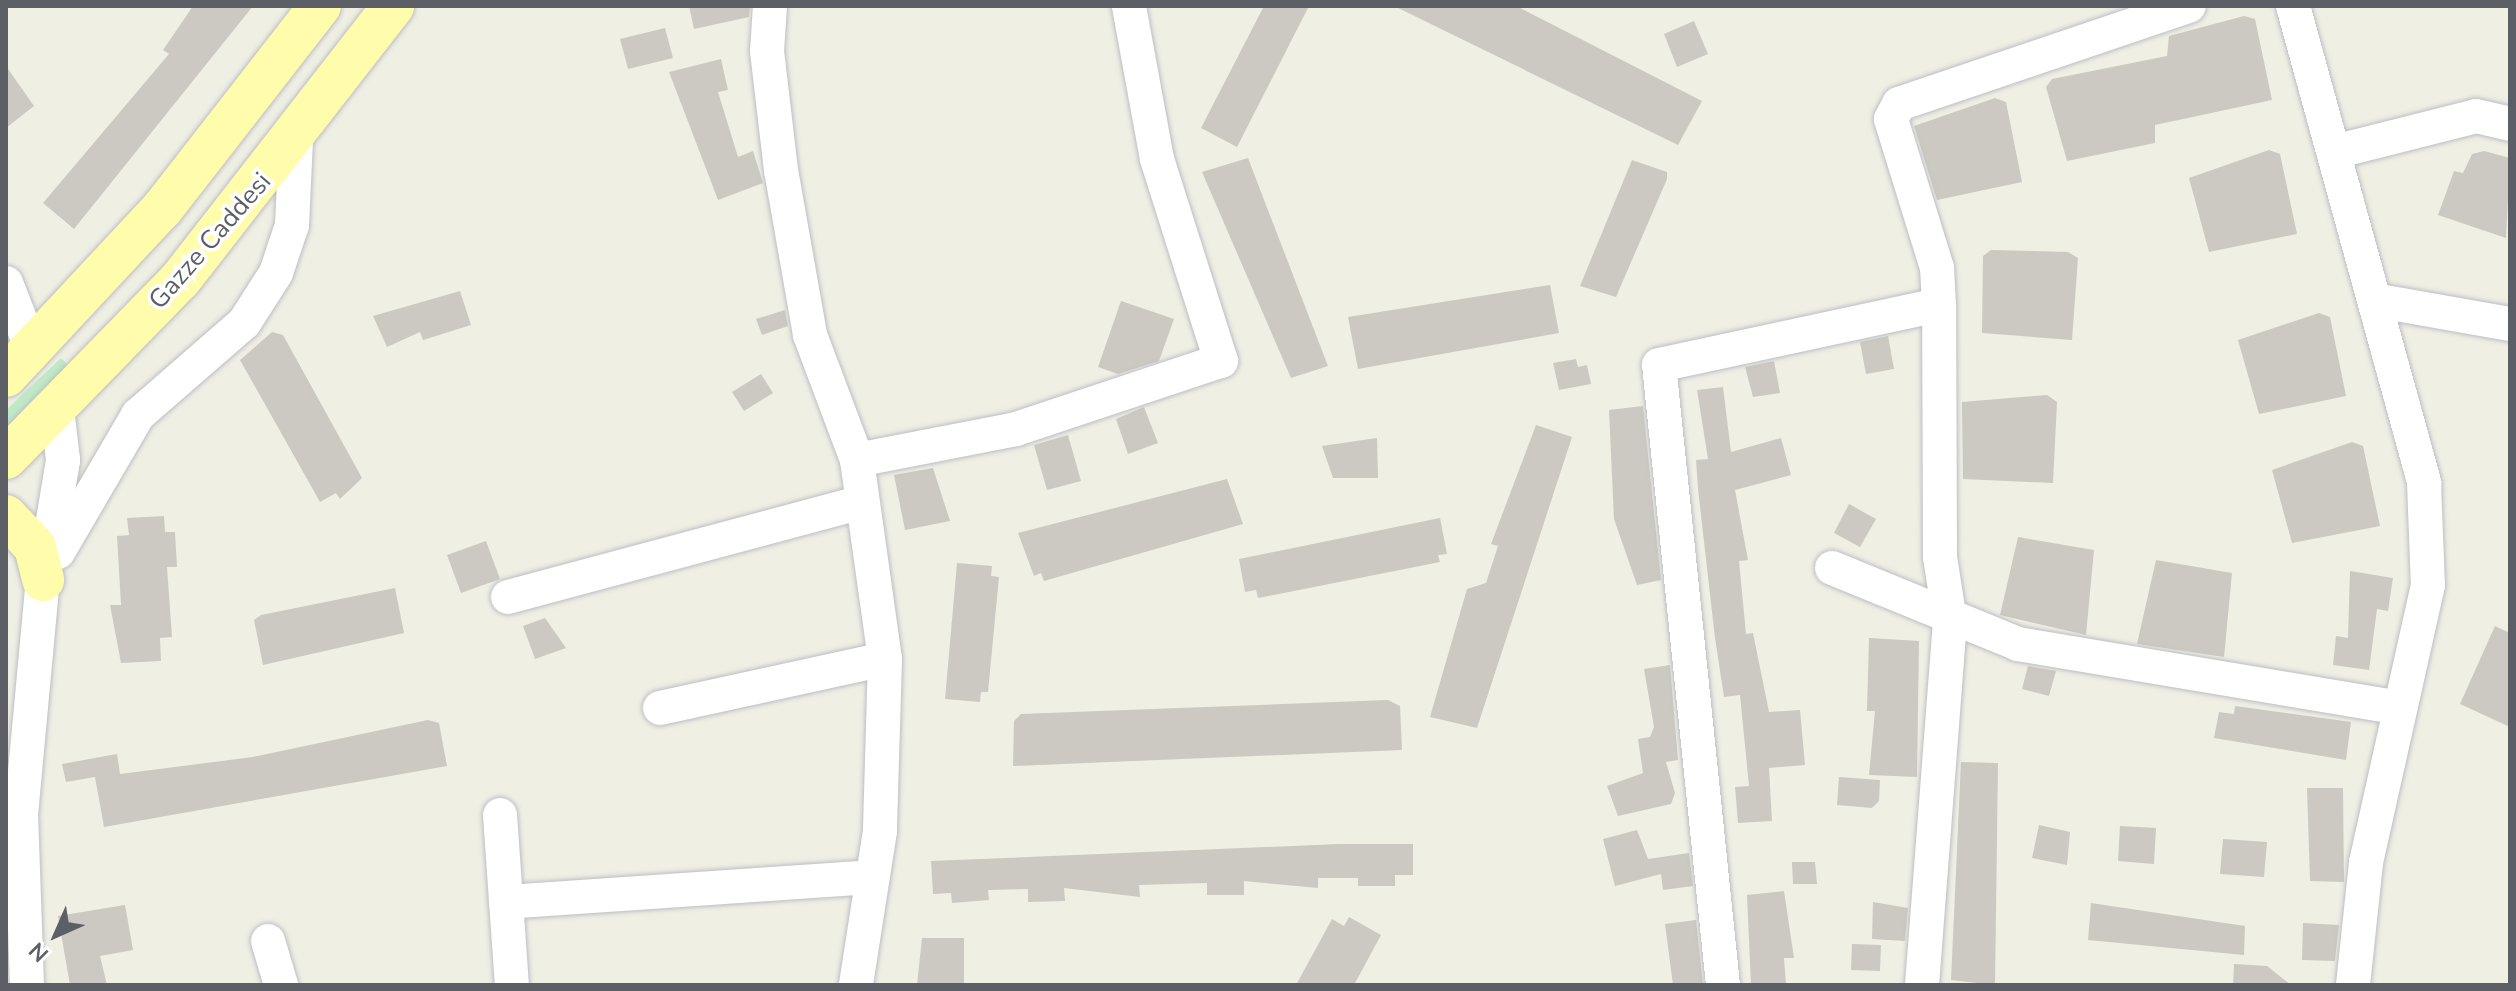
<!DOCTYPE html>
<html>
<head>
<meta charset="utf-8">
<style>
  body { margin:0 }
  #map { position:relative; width:2516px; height:991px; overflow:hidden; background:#f0efe4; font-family:"Nunito Sans",sans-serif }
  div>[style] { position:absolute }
  .green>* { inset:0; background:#bfeac5 }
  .building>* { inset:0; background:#cbc9c1 }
  .roads { filter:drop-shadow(0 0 2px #bcbec4) drop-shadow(0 0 2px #bcbec4) }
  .minor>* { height:34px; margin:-17px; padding:0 17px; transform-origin:17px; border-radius:17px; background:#fff }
  .major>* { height:42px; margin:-21px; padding:0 21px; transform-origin:21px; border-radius:21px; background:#fffcab }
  span { translate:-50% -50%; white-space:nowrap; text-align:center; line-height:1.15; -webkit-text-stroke:7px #fff; paint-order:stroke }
  .street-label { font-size:26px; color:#5c5f66 }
  .frame { position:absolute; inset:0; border:8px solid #5c5f66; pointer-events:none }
  .north { position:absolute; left:16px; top:895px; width:80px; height:80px; -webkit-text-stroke:6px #fff; paint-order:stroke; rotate:225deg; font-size:22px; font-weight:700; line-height:32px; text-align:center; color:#5c5f66 }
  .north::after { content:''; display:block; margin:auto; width:28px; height:36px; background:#5c5f66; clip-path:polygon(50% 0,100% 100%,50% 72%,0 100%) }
</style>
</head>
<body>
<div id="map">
  <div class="green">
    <div style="clip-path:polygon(61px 358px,71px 368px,6px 430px,6px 410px)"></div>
  </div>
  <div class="building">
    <div style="clip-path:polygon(193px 6px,253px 6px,74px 229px,43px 203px,169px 54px,163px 50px)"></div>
    <div style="clip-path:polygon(689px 6px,750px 6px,749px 17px,694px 29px)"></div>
    <div style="clip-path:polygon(1264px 6px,1309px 6px,1237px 147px,1201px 128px)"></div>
    <div style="clip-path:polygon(1394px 6px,1516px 6px,1702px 101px,1678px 145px)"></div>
    <div style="clip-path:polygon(2244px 16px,2255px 19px,2272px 100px,2155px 125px,2155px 143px,2067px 161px,2046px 87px,2052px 79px,2167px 56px,2169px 36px)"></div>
    <div style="clip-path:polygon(1694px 21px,1708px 54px,1677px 67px,1664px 34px)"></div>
    <div style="clip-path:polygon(665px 28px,673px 58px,628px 69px,620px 39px)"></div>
    <div style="clip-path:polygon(721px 59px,728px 90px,718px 92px,738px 157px,753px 151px,763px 183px,718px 200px,669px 72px)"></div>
    <div style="clip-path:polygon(6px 66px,34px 106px,6px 128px)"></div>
    <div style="clip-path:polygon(1995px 98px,2006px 102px,2022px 182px,1937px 200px,1914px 126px)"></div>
    <div style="clip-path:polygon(2269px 150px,2280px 154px,2297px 234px,2209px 252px,2189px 178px)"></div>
    <div style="clip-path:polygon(2484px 151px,2510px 158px,2506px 238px,2438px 215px,2454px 171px,2463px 173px,2472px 154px)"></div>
    <div style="clip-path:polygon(1248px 158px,1328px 366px,1291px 378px,1202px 172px)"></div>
    <div style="clip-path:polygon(1632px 160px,1667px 172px,1667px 179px,1616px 297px,1580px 286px)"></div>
    <div style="clip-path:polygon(1991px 250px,2068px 252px,2078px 258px,2072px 340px,1982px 333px,1983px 256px)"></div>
    <div style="clip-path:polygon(1550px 285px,1559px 333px,1358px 369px,1348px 317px)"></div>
    <div style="clip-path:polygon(460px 291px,471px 325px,423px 340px,420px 332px,387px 347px,373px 316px)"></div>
    <div style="clip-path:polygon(1121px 301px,1174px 319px,1159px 361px,1118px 374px,1098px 367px)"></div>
    <div style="clip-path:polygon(785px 310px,788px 326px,762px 335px,756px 319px)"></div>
    <div style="clip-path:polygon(2319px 313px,2330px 317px,2346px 396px,2259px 414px,2238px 340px)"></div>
    <div style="clip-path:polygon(272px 332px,283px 335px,362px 478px,340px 499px,336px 493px,320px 502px,240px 360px)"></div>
    <div style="clip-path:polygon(1888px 336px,1894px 369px,1866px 374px,1860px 342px)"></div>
    <div style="clip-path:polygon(1576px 359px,1578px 367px,1587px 365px,1591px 384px,1559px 390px,1553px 363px)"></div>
    <div style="clip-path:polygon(1774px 361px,1780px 393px,1753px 397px,1745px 367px)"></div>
    <div style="clip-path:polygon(761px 374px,773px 393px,744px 411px,732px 392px)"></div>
    <div style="clip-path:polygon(1723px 387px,1731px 452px,1781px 438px,1791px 475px,1735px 490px,1748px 560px,1739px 561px,1746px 634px,1753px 633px,1769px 712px,1800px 710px,1805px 765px,1769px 768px,1772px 821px,1738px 823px,1735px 787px,1749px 786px,1740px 695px,1724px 697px,1715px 638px,1698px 489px,1696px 460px,1708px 459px,1697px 390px)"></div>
    <div style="clip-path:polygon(2047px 395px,2057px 402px,2053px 483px,1963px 479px,1962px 402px)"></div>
    <div style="clip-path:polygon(1643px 406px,1661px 580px,1637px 585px,1614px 519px,1609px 410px)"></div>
    <div style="clip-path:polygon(1144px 407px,1158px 443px,1128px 454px,1116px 419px)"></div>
    <div style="clip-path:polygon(1536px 425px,1572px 437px,1477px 728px,1430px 717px,1467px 589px,1486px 583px,1498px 546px,1491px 544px)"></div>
    <div style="clip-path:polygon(1068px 435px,1081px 481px,1047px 490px,1034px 445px)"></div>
    <div style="clip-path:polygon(1377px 438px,1378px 478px,1333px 478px,1322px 446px)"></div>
    <div style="clip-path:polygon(2352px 442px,2363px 446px,2380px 526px,2292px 543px,2272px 470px)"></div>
    <div style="clip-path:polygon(933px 468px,950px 521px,905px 530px,894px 475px)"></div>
    <div style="clip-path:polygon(1227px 479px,1243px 524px,1044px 581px,1041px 573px,1034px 576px,1018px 533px)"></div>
    <div style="clip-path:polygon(1849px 504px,1876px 519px,1860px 547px,1834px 533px)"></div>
    <div style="clip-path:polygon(164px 516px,165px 532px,175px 532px,177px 567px,167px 567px,172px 637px,160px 638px,161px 661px,121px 663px,110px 605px,121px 605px,117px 536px,129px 535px,127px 518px)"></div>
    <div style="clip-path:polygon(1440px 518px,1447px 554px,1438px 555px,1440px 562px,1258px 598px,1256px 590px,1245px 592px,1239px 559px)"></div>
    <div style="clip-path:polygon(2018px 537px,2094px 550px,2086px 635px,2000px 615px)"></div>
    <div style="clip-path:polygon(486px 541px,500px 579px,461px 593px,447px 555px)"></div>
    <div style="clip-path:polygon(2156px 560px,2232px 573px,2224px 657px,2137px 644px)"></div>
    <div style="clip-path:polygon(957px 563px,992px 566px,991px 576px,999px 577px,988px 692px,981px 692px,980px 702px,945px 699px)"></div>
    <div style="clip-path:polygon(2350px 571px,2393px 578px,2388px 611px,2377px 609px,2369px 670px,2333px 665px,2336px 636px,2348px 638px)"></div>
    <div style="clip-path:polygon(395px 588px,404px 633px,263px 665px,254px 620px,261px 615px)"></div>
    <div style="clip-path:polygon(545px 618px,566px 648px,535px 659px,523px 626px)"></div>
    <div style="clip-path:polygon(2495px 626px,2510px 633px,2510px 727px,2460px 704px)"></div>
    <div style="clip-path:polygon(1869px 638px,1919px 641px,1917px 777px,1869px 775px,1875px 711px,1867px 711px)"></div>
    <div style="clip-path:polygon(1670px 665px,1678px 760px,1666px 762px,1675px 793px,1671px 804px,1618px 816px,1607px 786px,1643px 773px,1638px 739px,1650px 737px,1654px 727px,1644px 669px)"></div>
    <div style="clip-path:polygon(2028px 666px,2056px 671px,2049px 696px,2022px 689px)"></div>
    <div style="clip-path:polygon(1388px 700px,1400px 706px,1402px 750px,1013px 766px,1014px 721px,1021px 714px)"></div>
    <div style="clip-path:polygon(2235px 706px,2351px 722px,2346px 760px,2214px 738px,2219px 712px,2234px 714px)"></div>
    <div style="clip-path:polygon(428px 720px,439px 723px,447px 766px,104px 827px,95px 777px,66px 782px,62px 764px,117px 754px,120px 774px,253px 757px)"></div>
    <div style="clip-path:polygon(1961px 762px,1998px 763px,1995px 985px,1951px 980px)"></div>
    <div style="clip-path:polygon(1839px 777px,1880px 780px,1879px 801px,1872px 808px,1837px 805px)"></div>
    <div style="clip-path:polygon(2307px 788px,2343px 788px,2344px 882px,2310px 881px)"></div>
    <div style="clip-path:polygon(2039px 825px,2070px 832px,2067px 865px,2032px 858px)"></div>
    <div style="clip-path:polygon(2120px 826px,2156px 828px,2154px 864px,2118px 861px)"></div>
    <div style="clip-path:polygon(1637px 830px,1648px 859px,1689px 853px,1693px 886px,1663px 890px,1661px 874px,1615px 886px,1603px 839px)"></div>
    <div style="clip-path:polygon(2223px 839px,2267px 842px,2264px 877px,2220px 874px)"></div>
    <div style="clip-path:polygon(1339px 844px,1413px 844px,1413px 875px,1395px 875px,1395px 886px,1358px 886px,1358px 878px,1318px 878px,1318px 888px,1244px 881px,1244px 895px,1207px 895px,1207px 883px,1139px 885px,1140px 897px,1064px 888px,1065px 901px,1028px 902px,1028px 889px,988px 890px,989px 900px,952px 903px,951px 893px,933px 894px,931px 861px)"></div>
    <div style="clip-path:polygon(1792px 862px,1815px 862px,1817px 884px,1793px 884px)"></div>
    <div style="clip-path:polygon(1784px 891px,1794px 958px,1784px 958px,1786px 985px,1751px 985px,1747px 895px)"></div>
    <div style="clip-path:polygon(1873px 902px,1908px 908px,1905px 941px,1872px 939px)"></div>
    <div style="clip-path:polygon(2091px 903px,2245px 926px,2244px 955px,2088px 940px)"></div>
    <div style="clip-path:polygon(125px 905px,133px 950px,100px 956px,107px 985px,70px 985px,58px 916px)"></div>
    <div style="clip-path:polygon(1349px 917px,1381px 935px,1354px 985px,1296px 985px,1332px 919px,1344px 926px)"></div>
    <div style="clip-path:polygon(1696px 920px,1703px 985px,1673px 985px,1665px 924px)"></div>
    <div style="clip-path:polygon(2303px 923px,2339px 925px,2335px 961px,2302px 960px)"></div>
    <div style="clip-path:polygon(922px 938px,964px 938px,964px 985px,917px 985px)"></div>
    <div style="clip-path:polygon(1852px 944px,1881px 945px,1880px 971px,1851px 970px)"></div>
    <div style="clip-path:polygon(2234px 964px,2267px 966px,2291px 985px,2233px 985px)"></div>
  </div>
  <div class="roads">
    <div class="minor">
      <div style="left:770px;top:6px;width:45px;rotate:93.8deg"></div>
      <div style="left:767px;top:51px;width:120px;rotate:83.3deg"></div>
      <div style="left:781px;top:170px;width:168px;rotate:80deg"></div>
      <div style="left:810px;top:335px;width:134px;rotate:69.4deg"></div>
      <div style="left:857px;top:460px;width:201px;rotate:82deg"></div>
      <div style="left:885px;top:659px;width:172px;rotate:91.7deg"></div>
      <div style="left:880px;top:831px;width:156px;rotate:98.9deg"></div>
      <div style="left:2293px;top:6px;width:495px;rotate:74.6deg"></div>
      <div style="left:2424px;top:483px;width:102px;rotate:87.8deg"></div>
      <div style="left:2428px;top:585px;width:285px;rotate:102.6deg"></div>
      <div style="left:2366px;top:863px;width:123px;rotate:96.1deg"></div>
      <div style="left:2338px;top:151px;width:142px;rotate:-14.2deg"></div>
      <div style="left:2476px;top:116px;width:35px;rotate:13deg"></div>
      <div style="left:6px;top:283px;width:74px;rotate:68.6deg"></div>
      <div style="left:2379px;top:301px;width:133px;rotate:10deg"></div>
      <div style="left:857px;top:460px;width:162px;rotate:-11deg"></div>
      <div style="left:1016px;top:429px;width:216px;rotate:-18.4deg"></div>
      <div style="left:1221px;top:361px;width:212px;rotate:-107.6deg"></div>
      <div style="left:1157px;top:159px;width:156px;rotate:-100.4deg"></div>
      <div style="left:58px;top:552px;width:159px;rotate:-59.7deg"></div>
      <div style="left:138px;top:415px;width:140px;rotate:-41deg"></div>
      <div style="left:244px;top:323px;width:59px;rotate:-57.4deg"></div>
      <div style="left:276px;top:273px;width:51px;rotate:-71.6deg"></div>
      <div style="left:292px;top:225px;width:85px;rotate:-87.3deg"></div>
      <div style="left:1832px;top:568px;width:201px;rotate:22.2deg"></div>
      <div style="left:2018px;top:644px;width:383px;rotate:9.5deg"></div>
      <div style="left:508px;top:597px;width:362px;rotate:-15deg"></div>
      <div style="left:660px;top:708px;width:230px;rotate:-12.3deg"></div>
      <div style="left:500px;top:815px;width:170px;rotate:86deg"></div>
      <div style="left:506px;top:902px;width:367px;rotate:-3.9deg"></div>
      <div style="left:268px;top:941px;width:46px;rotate:73.5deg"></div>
      <div style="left:27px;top:985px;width:170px;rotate:-92deg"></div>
      <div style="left:21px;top:815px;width:236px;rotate:-84.7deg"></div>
      <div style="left:43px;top:580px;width:122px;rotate:-80.5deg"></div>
      <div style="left:63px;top:460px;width:51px;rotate:-96.7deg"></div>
      <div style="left:1723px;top:985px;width:623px;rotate:-95.89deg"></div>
      <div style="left:1659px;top:365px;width:286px;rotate:-12.1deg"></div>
      <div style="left:1922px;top:985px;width:365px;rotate:-85.6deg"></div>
      <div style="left:1950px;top:621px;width:65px;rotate:-98.9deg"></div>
      <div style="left:1940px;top:557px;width:252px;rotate:-90.2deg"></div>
      <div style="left:1939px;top:305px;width:37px;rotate:-93deg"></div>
      <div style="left:1937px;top:268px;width:156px;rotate:-107.2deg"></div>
      <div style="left:1891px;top:119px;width:17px;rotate:-62deg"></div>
      <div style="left:1899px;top:104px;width:306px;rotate:-18.7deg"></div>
    </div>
    <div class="major">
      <div style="left:6px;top:376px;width:229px;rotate:-47deg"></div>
      <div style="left:162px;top:209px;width:257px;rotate:-52.1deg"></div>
      <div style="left:6px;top:458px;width:249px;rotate:-45.7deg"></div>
      <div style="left:180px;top:280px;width:347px;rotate:-52.1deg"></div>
      <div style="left:6px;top:516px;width:42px;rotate:46.9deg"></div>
      <div style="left:35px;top:547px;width:34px;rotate:76deg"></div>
    </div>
  </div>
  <div class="street-label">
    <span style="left:210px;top:241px;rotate:-49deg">Gazze Caddesi</span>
  </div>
  <div class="frame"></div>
  <div class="north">N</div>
</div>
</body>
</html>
